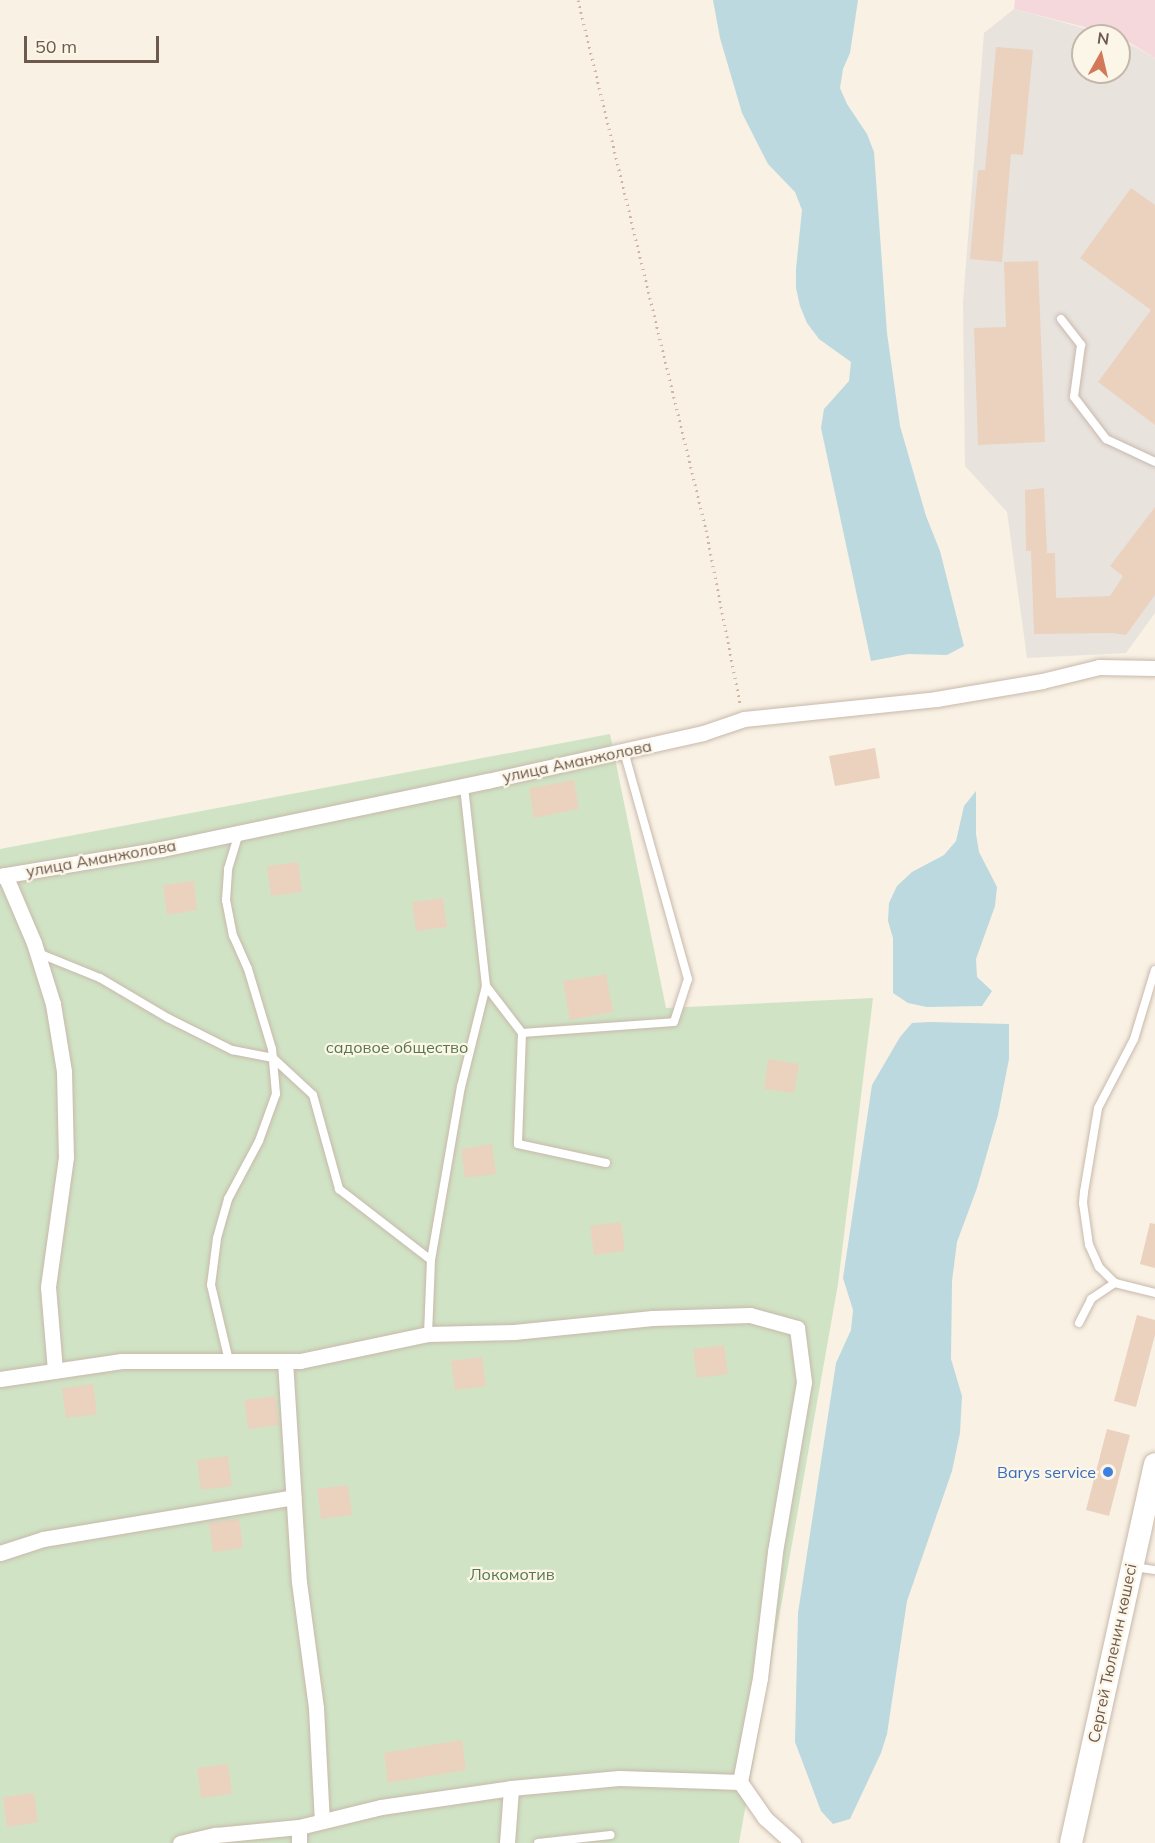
<!DOCTYPE html>
<html>
<head>
<meta charset="utf-8">
<style>
  body { margin:0 }
  #map { position:relative; width:1155px; height:1843px; overflow:hidden; background:#f9f1e4; font-family:Mulish,sans-serif }
  div>[style] { position:absolute }
  .industrial>* { inset:0; background:#e9e3de }
  .medical>* { inset:0; background:#f5d8db }
  .green>* { inset:0; background:#d0e4c5 }
  .water>* { inset:0; background:#bbd9df }
  .building>* { inset:0; background:#ead2bf }
  .path>* { height:3px; margin-top:-1.5px; transform-origin:0; background:repeating-linear-gradient(90deg,#cfb6a3 0 1.5px,transparent 0 6px) }
  .roads { filter:drop-shadow(0 0 2px #c8b9ac) drop-shadow(0 0 2px #c8b9ac) }
  .service>* { height:8px; margin:-4px; padding:0 4px; transform-origin:4px; border-radius:4px; background:#fff }
  .minor>* { height:15px; margin:-7.5px; padding:0 7.5px; transform-origin:7.5px; border-radius:7.5px; background:#fff }
  .secondary>* { height:22px; margin:-11px; padding:0 11px; transform-origin:11px; border-radius:11px; background:#fff }
  .dots>* { width:16px; height:16px; translate:-50% -50%; box-sizing:border-box; border:3px solid #fcf6e9; border-radius:50% }
  span { translate:-50% -50%; white-space:nowrap; text-align:center; line-height:1.15; -webkit-text-stroke:4.5px #fcf6e9; paint-order:stroke }
  .street-label { font-size:16px; color:#6e5a4d }
  .park-label { font-size:16px; color:#55784a }
  .shop-label { font-size:16px; color:#366cbe }
  .right { translate:-100% -50%; text-align:right }
  .north { position:absolute; left:1071px; top:24px; width:60px; height:60px; box-sizing:border-box; background:#fcf6e9; border:2px solid #c3b8ab; border-radius:50%; rotate:8deg; font-size:16px; font-weight:700; line-height:24px; text-align:center; color:#6e5a4d }
  .north::after { content:''; display:block; margin:auto; width:21px; height:27px; background:#d37859; clip-path:polygon(50% 0,100% 100%,50% 72%,0 100%) }
  .scale { position:absolute; left:24px; top:36px; width:135px; height:27px; box-sizing:border-box; border:3px solid #6e5a4d; border-top:0; padding-left:8px; font-size:18px; line-height:21px; white-space:nowrap; color:#6e5a4d; -webkit-text-stroke:4px #fcf6e9; paint-order:stroke }
</style>
</head>
<body>
<div id="map">
  <div class="industrial">
    <div style="clip-path:polygon(1014px 9px,1112px 36px,1083px 36px,1083px 72px,1119px 72px,1119px 38px,1155px 58px,1155px 613px,1126px 653px,1027px 658px,1007px 512px,965px 466px,963px 302px,984px 33px)"></div>
  </div>
  <div class="medical">
    <div style="clip-path:polygon(1015px 0,1155px 0,1155px 58px,1119px 36px,1014px 9px)"></div>
  </div>
  <div class="green">
    <div style="clip-path:polygon(610px 734px,666px 1008px,873px 998px,838px 1284px,739px 1843px,0 1843px,0 849px)"></div>
  </div>
  <div class="water">
    <div style="clip-path:polygon(713px 0,858px 0,850px 53px,843px 69px,840px 88px,847px 104px,867px 134px,874px 152px,887px 333px,900px 426px,926px 516px,940px 551px,964px 646px,947px 655px,908px 654px,871px 661px,821px 428px,824px 409px,849px 381px,851px 362px,819px 339px,807px 323px,800px 306px,796px 288px,796px 269px,802px 210px,795px 192px,768px 164px,742px 113px,720px 38px)"></div>
    <div style="clip-path:polygon(976px 791px,976px 834px,979px 852px,997px 887px,995px 906px,976px 959px,977px 977px,992px 991px,982px 1006px,927px 1007px,908px 1003px,893px 993px,893px 938px,888px 921px,889px 903px,897px 886px,912px 872px,944px 855px,956px 841px,964px 806px)"></div>
    <div style="clip-path:polygon(930px 1022px,1009px 1024px,1009px 1059px,998px 1115px,977px 1188px,957px 1242px,952px 1281px,951px 1359px,962px 1396px,960px 1433px,952px 1471px,907px 1601px,887px 1734px,881px 1753px,850px 1819px,833px 1824px,821px 1811px,795px 1742px,798px 1613px,836px 1363px,851px 1330px,853px 1310px,843px 1278px,872px 1085px,900px 1037px,912px 1023px)"></div>
  </div>
  <div class="building">
    <div style="clip-path:polygon(996px 47px,1033px 50px,1023px 155px,1011px 154px,1002px 262px,970px 259px,978px 170px,985px 170px)"></div>
    <div style="clip-path:polygon(1131px 188px,1155px 205px,1155px 425px,1098px 382px,1151px 310px,1080px 258px)"></div>
    <div style="clip-path:polygon(1038px 261px,1045px 442px,978px 445px,974px 328px,1006px 327px,1004px 262px)"></div>
    <div style="clip-path:polygon(1044px 488px,1047px 553px,1055px 553px,1056px 598px,1110px 596px,1123px 576px,1110px 566px,1155px 507px,1155px 595px,1126px 635px,1112px 633px,1034px 634px,1031px 551px,1026px 551px,1025px 490px)"></div>
    <div style="clip-path:polygon(875px 748px,880px 778px,835px 786px,829px 756px)"></div>
    <div style="clip-path:polygon(574px 780px,579px 809px,534px 818px,529px 788px)"></div>
    <div style="clip-path:polygon(298px 862px,302px 892px,271px 896px,267px 866px)"></div>
    <div style="clip-path:polygon(194px 881px,197px 910px,167px 915px,163px 885px)"></div>
    <div style="clip-path:polygon(443px 898px,447px 927px,416px 931px,412px 902px)"></div>
    <div style="clip-path:polygon(606px 974px,613px 1012px,570px 1020px,563px 981px)"></div>
    <div style="clip-path:polygon(768px 1059px,799px 1064px,794px 1093px,764px 1089px)"></div>
    <div style="clip-path:polygon(492px 1144px,496px 1174px,465px 1178px,461px 1149px)"></div>
    <div style="clip-path:polygon(621px 1222px,625px 1251px,594px 1255px,590px 1226px)"></div>
    <div style="clip-path:polygon(1150px 1223px,1155px 1224px,1155px 1268px,1140px 1264px)"></div>
    <div style="clip-path:polygon(1137px 1315px,1155px 1320px,1155px 1335px,1136px 1407px,1114px 1401px)"></div>
    <div style="clip-path:polygon(724px 1345px,728px 1374px,697px 1378px,693px 1349px)"></div>
    <div style="clip-path:polygon(482px 1357px,486px 1386px,455px 1390px,451px 1361px)"></div>
    <div style="clip-path:polygon(93px 1384px,97px 1414px,66px 1418px,62px 1388px)"></div>
    <div style="clip-path:polygon(275px 1396px,279px 1425px,248px 1429px,244px 1400px)"></div>
    <div style="clip-path:polygon(1107px 1429px,1130px 1435px,1109px 1516px,1086px 1510px)"></div>
    <div style="clip-path:polygon(228px 1456px,232px 1486px,201px 1490px,197px 1460px)"></div>
    <div style="clip-path:polygon(348px 1485px,352px 1515px,321px 1519px,317px 1489px)"></div>
    <div style="clip-path:polygon(239px 1519px,243px 1548px,213px 1552px,209px 1523px)"></div>
    <div style="clip-path:polygon(462px 1740px,466px 1770px,388px 1783px,384px 1753px)"></div>
    <div style="clip-path:polygon(228px 1764px,232px 1794px,201px 1798px,197px 1768px)"></div>
    <div style="clip-path:polygon(34px 1793px,38px 1822px,7px 1827px,3px 1797px)"></div>
  </div>
  <div class="path">
    <div style="left:578px;top:0;width:545px;rotate:76.42deg"></div>
    <div style="left:706px;top:530px;width:176px;rotate:78.9deg"></div>
  </div>
  <div class="roads">
    <div class="service">
      <div style="left:1061px;top:319px;width:33px;rotate:52deg"></div>
      <div style="left:1081px;top:345px;width:52px;rotate:97.7deg"></div>
      <div style="left:1074px;top:397px;width:53px;rotate:52.7deg"></div>
      <div style="left:1106px;top:439px;width:54px;rotate:25.1deg"></div>
      <div style="left:38px;top:953px;width:67px;rotate:22deg"></div>
      <div style="left:100px;top:978px;width:79px;rotate:30.5deg"></div>
      <div style="left:168px;top:1018px;width:72px;rotate:26.6deg"></div>
      <div style="left:232px;top:1050px;width:42px;rotate:11deg"></div>
      <div style="left:273px;top:1058px;width:54px;rotate:42.8deg"></div>
      <div style="left:313px;top:1095px;width:98px;rotate:74.5deg"></div>
      <div style="left:339px;top:1189px;width:116px;rotate:37.7deg"></div>
      <div style="left:431px;top:1260px;width:74px;rotate:92.3deg"></div>
      <div style="left:486px;top:986px;width:59px;rotate:52.5deg"></div>
      <div style="left:522px;top:1033px;width:152px;rotate:-4.1deg"></div>
      <div style="left:674px;top:1022px;width:45px;rotate:-72deg"></div>
      <div style="left:688px;top:979px;width:237px;rotate:-105.7deg"></div>
      <div style="left:522px;top:1033px;width:111px;rotate:92.1deg"></div>
      <div style="left:518px;top:1144px;width:90px;rotate:12.2deg"></div>
      <div style="left:431px;top:1260px;width:176px;rotate:-80.2deg"></div>
      <div style="left:461px;top:1087px;width:104px;rotate:-76.1deg"></div>
      <div style="left:486px;top:986px;width:201px;rotate:-96.3deg"></div>
      <div style="left:1115px;top:1283px;width:23px;rotate:-135deg"></div>
      <div style="left:1099px;top:1267px;width:24px;rotate:-114deg"></div>
      <div style="left:1089px;top:1245px;width:42px;rotate:-98.1deg"></div>
      <div style="left:1083px;top:1203px;width:11px;rotate:-85deg"></div>
      <div style="left:1084px;top:1192px;width:85px;rotate:-80.5deg"></div>
      <div style="left:1098px;top:1108px;width:78px;rotate:-62.4deg"></div>
      <div style="left:1134px;top:1039px;width:72px;rotate:-73.1deg"></div>
      <div style="left:1079px;top:1323px;width:27px;rotate:-63deg"></div>
      <div style="left:1091px;top:1299px;width:29px;rotate:-34deg"></div>
      <div style="left:1115px;top:1283px;width:41px;rotate:14deg"></div>
      <div style="left:229px;top:1361px;width:78px;rotate:-103.3deg"></div>
      <div style="left:211px;top:1285px;width:47px;rotate:-82.7deg"></div>
      <div style="left:217px;top:1238px;width:41px;rotate:-74.2deg"></div>
      <div style="left:228px;top:1199px;width:66px;rotate:-61.9deg"></div>
      <div style="left:259px;top:1141px;width:50px;rotate:-70.1deg"></div>
      <div style="left:276px;top:1094px;width:45px;rotate:-95.1deg"></div>
      <div style="left:272px;top:1049px;width:84px;rotate:-106.7deg"></div>
      <div style="left:248px;top:969px;width:36px;rotate:-114deg"></div>
      <div style="left:233px;top:936px;width:37px;rotate:-101deg"></div>
      <div style="left:226px;top:900px;width:31px;rotate:-86deg"></div>
      <div style="left:228px;top:869px;width:38px;rotate:-73deg"></div>
      <div style="left:1135px;top:1567px;width:20px;rotate:9deg"></div>
      <div style="left:538px;top:1843px;width:73px;rotate:-6.3deg"></div>
    </div>
    <div class="minor">
      <div style="left:5px;top:875px;width:74px;rotate:66.9deg"></div>
      <div style="left:34px;top:943px;width:64px;rotate:72.7deg"></div>
      <div style="left:53px;top:1004px;width:68px;rotate:80.7deg"></div>
      <div style="left:64px;top:1071px;width:86px;rotate:88.7deg"></div>
      <div style="left:66px;top:1157px;width:131px;rotate:97.9deg"></div>
      <div style="left:48px;top:1287px;width:84px;rotate:85.2deg"></div>
      <div style="left:0;top:876px;width:163px;rotate:-9.5deg"></div>
      <div style="left:161px;top:849px;width:333px;rotate:-11.8deg"></div>
      <div style="left:487px;top:781px;width:221px;rotate:-12.5deg"></div>
      <div style="left:703px;top:733px;width:43px;rotate:-18.9deg"></div>
      <div style="left:744px;top:719px;width:193px;rotate:-5.9deg"></div>
      <div style="left:936px;top:699px;width:108px;rotate:-9.6deg"></div>
      <div style="left:1042px;top:681px;width:59px;rotate:-13.8deg"></div>
      <div style="left:1099px;top:667px;width:56px;rotate:1deg"></div>
      <div style="left:285px;top:1361px;width:221px;rotate:86.4deg"></div>
      <div style="left:299px;top:1582px;width:127px;rotate:82.3deg"></div>
      <div style="left:316px;top:1708px;width:113px;rotate:87deg"></div>
      <div style="left:0;top:1379px;width:123px;rotate:-8.4deg"></div>
      <div style="left:122px;top:1361px;width:178px"></div>
      <div style="left:300px;top:1361px;width:131px;rotate:-11.9deg"></div>
      <div style="left:428px;top:1334px;width:86px;rotate:-1.3deg"></div>
      <div style="left:514px;top:1332px;width:139px;rotate:-5.8deg"></div>
      <div style="left:652px;top:1318px;width:98px;rotate:-1.8deg"></div>
      <div style="left:750px;top:1315px;width:49px;rotate:15.5deg"></div>
      <div style="left:797px;top:1328px;width:54px;rotate:82.6deg"></div>
      <div style="left:804px;top:1382px;width:172px;rotate:99.7deg"></div>
      <div style="left:775px;top:1552px;width:127px;rotate:96.8deg"></div>
      <div style="left:760px;top:1678px;width:106px;rotate:100.9deg"></div>
      <div style="left:740px;top:1782px;width:44px;rotate:55.2deg"></div>
      <div style="left:765px;top:1818px;width:38px;rotate:42deg"></div>
      <div style="left:0;top:1553px;width:45px;rotate:-18deg"></div>
      <div style="left:43px;top:1539px;width:254px;rotate:-9.5deg"></div>
      <div style="left:180px;top:1843px;width:37px;rotate:-13deg"></div>
      <div style="left:216px;top:1835px;width:83px;rotate:-5.5deg"></div>
      <div style="left:299px;top:1827px;width:84px;rotate:-13.7deg"></div>
      <div style="left:381px;top:1807px;width:131px;rotate:-8.3deg"></div>
      <div style="left:511px;top:1788px;width:108px;rotate:-5.3deg"></div>
      <div style="left:619px;top:1778px;width:121px;rotate:1.9deg"></div>
      <div style="left:299px;top:1843px;width:16px;rotate:-90deg"></div>
      <div style="left:507px;top:1843px;width:55px;rotate:-85.8deg"></div>
    </div>
    <div class="secondary">
      <div style="left:1071px;top:1843px;width:388px;rotate:-77.5deg"></div>
    </div>
  </div>
  <div class="dots">
    <div style="left:1108px;top:1472px;background:#3f7fe0"></div>
  </div>
  <div class="street-label">
    <span style="left:577px;top:761px;rotate:-12deg">улица Аманжолова</span>
    <span style="left:101px;top:858px;rotate:-10deg">улица Аманжолова</span>
    <span style="left:1112px;top:1653px;rotate:-78deg">Сергей Тюленин көшесі</span>
  </div>
  <div class="park-label">
    <span style="left:397px;top:1047px">садовое общество</span>
    <span style="left:512px;top:1574px">Локомотив</span>
  </div>
  <div class="shop-label">
    <span class="right" style="left:1096px;top:1472px">Barys service</span>
  </div>
  <div class="north">N</div>
  <div class="scale">50 m</div>
</div>
</body>
</html>
